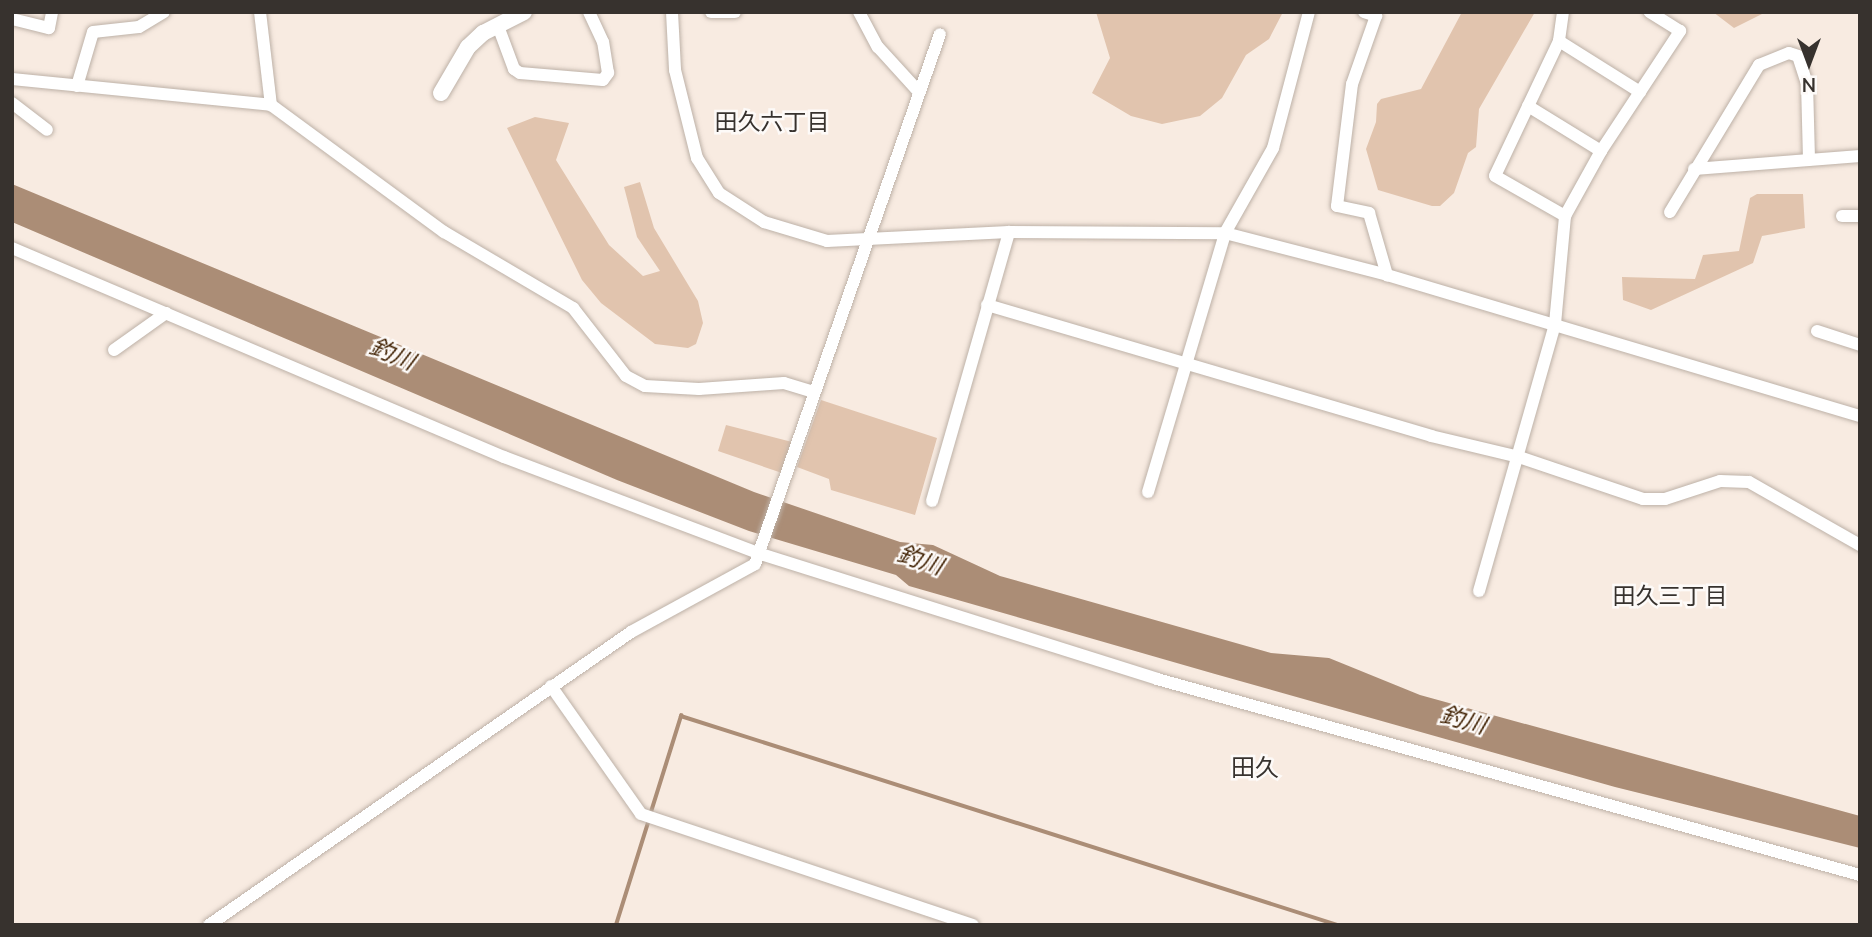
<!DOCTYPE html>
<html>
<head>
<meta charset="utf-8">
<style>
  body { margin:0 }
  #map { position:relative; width:1872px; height:937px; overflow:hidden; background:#f8ebe1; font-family:"Nunito Sans","Noto Sans JP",sans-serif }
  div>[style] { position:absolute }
  .green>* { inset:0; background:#e1c4ae }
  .water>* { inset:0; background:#ab8d76 }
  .stream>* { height:3.5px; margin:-1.75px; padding:0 1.75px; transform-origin:1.75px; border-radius:1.75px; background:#ab8d76 }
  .roads { filter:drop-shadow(0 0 2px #bdb1a7) drop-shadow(0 0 2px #bdb1a7) }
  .minor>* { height:12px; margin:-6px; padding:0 6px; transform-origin:6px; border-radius:6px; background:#fff }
  .tertiary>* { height:16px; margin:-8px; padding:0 8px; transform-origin:8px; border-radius:8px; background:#fff }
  span { translate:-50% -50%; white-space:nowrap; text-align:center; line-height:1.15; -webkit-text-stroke:5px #fdfaf8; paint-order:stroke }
  .neighbourhood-label { font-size:23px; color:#37322e }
  .water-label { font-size:23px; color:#432406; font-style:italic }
  .quarter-label { font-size:24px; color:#37322e }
  .frame { position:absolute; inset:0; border:14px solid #37322e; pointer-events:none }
  .north { position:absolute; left:1774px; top:28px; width:70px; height:70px; -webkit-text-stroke:5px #fdfaf8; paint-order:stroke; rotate:180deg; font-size:19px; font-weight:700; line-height:28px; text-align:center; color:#37322e }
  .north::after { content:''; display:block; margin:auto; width:24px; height:32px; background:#37322e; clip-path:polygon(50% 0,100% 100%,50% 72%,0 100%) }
</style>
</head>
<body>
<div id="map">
  <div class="green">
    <div style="clip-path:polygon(1096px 12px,1283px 12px,1269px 39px,1246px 55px,1222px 98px,1200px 116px,1162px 124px,1131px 116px,1092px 93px,1110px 58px)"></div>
    <div style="clip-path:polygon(1462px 12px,1535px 12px,1479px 109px,1476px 147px,1468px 153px,1454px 193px,1440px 206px,1432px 206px,1378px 190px,1366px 149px,1376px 122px,1377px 104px,1381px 99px,1421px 89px)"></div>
    <div style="clip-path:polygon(1713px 12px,1766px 12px,1734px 28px)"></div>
    <div style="clip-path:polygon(535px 117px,569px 123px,556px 160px,609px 245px,643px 276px,660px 271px,637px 237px,624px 187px,640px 182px,654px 228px,698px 301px,703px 323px,696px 344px,688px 348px,655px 344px,601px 303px,582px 280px,507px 128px)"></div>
    <div style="clip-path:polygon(1757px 194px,1803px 194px,1805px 228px,1762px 236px,1753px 263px,1651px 310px,1623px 300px,1622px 277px,1695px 279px,1703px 255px,1739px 251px,1750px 198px)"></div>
    <div style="clip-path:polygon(821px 400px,937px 438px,915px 515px,831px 490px,829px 479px,797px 467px)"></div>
    <div style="clip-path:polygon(726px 425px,792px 442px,782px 473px,718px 451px)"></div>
  </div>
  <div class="water">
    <div style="clip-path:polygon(12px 184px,754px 492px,900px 542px,933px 545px,1000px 576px,1271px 653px,1329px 658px,1420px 695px,1860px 816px,1860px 848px,1615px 787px,1215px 674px,909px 586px,896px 575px,749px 531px,617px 480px,12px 222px)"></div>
  </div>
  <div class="stream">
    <div style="left:651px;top:812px;width:101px;rotate:-72.6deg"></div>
    <div style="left:681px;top:716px;width:689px;rotate:17.65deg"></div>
    <div style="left:616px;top:925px;width:110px;rotate:-72.6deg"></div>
  </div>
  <div class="roads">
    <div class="minor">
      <div style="left:260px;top:12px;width:94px;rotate:83.3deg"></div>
      <div style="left:672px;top:12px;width:58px;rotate:87deg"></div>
      <div style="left:675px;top:70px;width:91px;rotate:76deg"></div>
      <div style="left:697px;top:158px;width:41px;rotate:57.8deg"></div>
      <div style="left:719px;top:193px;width:54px;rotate:32.8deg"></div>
      <div style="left:764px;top:222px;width:66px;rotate:16.8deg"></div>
      <div style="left:827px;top:241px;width:182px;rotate:-2.8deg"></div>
      <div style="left:1009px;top:232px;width:216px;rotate:0.3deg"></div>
      <div style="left:1225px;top:233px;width:167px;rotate:14.5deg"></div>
      <div style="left:1387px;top:275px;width:494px;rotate:16.6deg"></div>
      <div style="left:711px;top:12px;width:24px"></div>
      <div style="left:859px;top:12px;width:40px;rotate:62deg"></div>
      <div style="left:878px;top:47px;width:59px;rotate:47.7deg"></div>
      <div style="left:1364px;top:12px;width:13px;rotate:18deg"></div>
      <div style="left:1376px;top:16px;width:72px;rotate:109.4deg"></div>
      <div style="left:1352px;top:84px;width:123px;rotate:97deg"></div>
      <div style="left:1337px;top:206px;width:33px;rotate:12deg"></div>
      <div style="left:1369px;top:213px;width:65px;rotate:73.8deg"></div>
      <div style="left:1563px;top:12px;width:29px;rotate:98deg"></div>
      <div style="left:1559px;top:41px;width:149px;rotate:115.4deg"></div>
      <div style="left:1495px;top:176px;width:81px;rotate:29.7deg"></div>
      <div style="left:1565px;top:216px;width:74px;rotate:-61deg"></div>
      <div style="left:1601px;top:151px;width:144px;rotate:-56.6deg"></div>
      <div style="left:1680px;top:31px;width:36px;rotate:-148deg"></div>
      <div style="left:12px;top:19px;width:38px;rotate:14deg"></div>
      <div style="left:49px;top:28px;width:16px;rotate:-79deg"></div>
      <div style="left:498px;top:26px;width:46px;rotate:69.6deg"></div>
      <div style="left:514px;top:69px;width:7px;rotate:34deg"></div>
      <div style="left:520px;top:73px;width:83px;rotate:4.8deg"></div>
      <div style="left:603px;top:80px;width:9px;rotate:-54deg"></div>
      <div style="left:608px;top:73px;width:31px;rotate:-99deg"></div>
      <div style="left:603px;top:42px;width:33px;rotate:-115deg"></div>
      <div style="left:1559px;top:41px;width:96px;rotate:32.2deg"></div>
      <div style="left:12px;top:79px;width:260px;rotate:5.7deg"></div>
      <div style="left:271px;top:105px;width:215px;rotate:36.3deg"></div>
      <div style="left:444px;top:232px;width:150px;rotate:30.5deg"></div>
      <div style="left:573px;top:308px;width:86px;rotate:52.1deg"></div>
      <div style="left:626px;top:376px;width:21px;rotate:28deg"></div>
      <div style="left:645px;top:386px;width:54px;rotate:3.2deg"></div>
      <div style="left:699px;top:389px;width:85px;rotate:-4deg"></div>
      <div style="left:784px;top:383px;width:31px;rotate:17deg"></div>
      <div style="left:77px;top:86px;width:56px;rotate:-73.5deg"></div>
      <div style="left:93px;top:32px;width:46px;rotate:-6.2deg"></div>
      <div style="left:139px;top:27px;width:29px;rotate:-31deg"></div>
      <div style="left:12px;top:103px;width:44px;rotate:37.6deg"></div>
      <div style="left:1528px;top:106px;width:86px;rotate:31.7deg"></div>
      <div style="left:1694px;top:169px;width:167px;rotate:-4.5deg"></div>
      <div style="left:1670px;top:212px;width:172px;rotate:-58.8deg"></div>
      <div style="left:1759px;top:65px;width:32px;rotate:-22deg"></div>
      <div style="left:1789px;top:53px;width:9px;rotate:18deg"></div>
      <div style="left:1798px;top:56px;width:28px;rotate:72deg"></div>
      <div style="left:1807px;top:83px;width:77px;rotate:88.5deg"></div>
      <div style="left:1842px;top:216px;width:18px"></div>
      <div style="left:12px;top:248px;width:535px;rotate:23.02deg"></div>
      <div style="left:504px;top:457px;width:275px;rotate:20.7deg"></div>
      <div style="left:761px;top:554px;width:415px;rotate:17.5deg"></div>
      <div style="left:1157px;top:679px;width:730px;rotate:15.58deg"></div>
      <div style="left:987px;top:305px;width:463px;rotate:16.4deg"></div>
      <div style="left:1431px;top:436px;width:90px;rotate:13.4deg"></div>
      <div style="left:1519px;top:457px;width:131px;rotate:18.7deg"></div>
      <div style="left:1643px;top:499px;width:22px"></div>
      <div style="left:1665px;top:499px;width:58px;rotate:-18.1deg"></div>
      <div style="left:1720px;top:481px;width:29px;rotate:2deg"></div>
      <div style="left:1749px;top:482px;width:128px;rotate:29.6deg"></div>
      <div style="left:1817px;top:331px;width:45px;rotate:18deg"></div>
      <div style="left:114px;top:350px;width:64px;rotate:-35.4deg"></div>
      <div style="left:1148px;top:492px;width:270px;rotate:-73.4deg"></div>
      <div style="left:1225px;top:233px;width:98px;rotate:-60.5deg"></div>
      <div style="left:1273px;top:148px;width:141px;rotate:-75.2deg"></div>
      <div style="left:932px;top:501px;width:280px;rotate:-74deg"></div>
      <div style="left:1479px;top:591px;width:278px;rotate:-74.1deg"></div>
      <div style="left:1555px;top:324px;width:108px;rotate:-84.7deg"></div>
      <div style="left:551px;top:686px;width:156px;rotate:54.9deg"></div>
      <div style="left:641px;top:814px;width:350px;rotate:18.5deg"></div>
      <div style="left:209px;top:925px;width:514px;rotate:-34.77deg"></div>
      <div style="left:631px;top:632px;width:141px;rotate:-28.7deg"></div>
      <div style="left:755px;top:564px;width:561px;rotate:-70.76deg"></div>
    </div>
    <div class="tertiary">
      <div style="left:441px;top:93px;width:53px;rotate:-59.6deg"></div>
      <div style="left:468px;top:47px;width:21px;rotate:-43deg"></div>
      <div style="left:483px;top:33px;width:46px;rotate:-27.1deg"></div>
    </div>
  </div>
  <div class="neighbourhood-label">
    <span style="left:772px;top:123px">田久六丁目</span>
    <span style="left:1670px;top:597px">田久三丁目</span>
  </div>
  <div class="water-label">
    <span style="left:392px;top:355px;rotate:23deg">釣川</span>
    <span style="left:920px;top:561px;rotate:19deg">釣川</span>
    <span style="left:1463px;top:721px;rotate:16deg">釣川</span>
  </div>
  <div class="quarter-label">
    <span style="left:1255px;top:769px">田久</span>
  </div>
  <div class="frame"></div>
  <div class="north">N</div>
</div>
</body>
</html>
